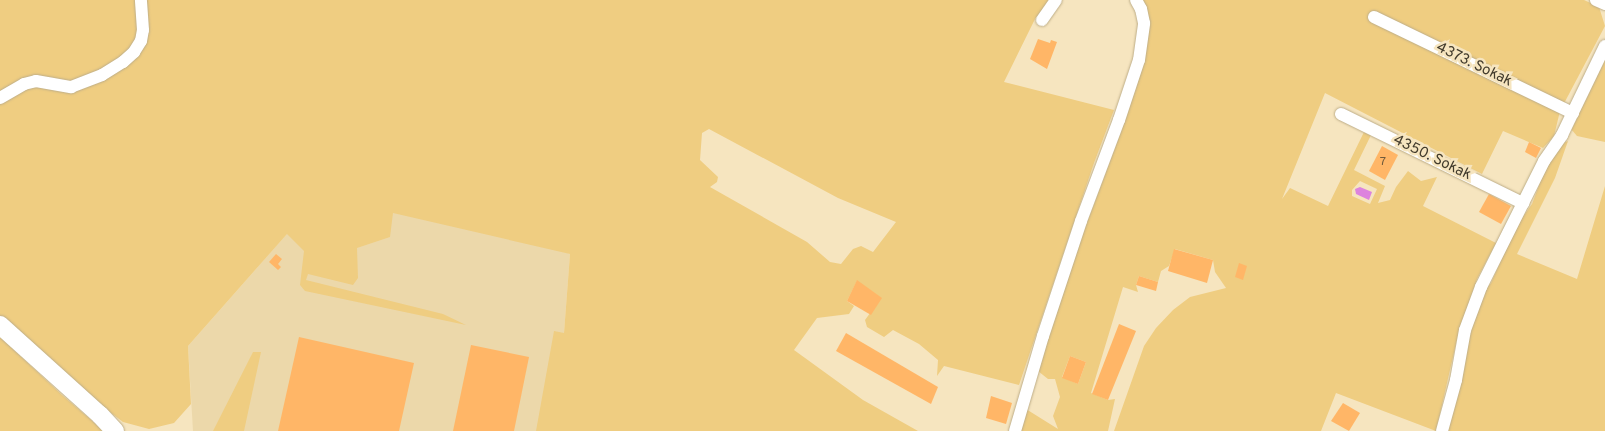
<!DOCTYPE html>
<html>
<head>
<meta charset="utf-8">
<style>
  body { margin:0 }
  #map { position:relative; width:1605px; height:431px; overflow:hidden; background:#f6e5bf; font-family:Overpass,sans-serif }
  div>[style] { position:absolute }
  .built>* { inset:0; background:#ecd8aa }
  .green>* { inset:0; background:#efcd81 }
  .water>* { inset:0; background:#dd83de }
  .building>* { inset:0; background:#ffb667 }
  .roads { filter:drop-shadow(0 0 1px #bdad88) drop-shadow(0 0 1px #bdad88) }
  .street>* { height:12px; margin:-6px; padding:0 6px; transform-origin:6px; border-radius:6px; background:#fff }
  .secondary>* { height:18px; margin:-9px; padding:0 9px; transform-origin:9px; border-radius:9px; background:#fff }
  span { translate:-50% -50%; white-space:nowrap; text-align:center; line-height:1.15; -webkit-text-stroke:5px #f6e5bf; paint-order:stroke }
  .number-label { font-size:12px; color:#715a3b }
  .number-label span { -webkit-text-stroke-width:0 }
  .street-label { font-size:15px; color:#423b2c }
</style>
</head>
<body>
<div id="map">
  <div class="built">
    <div style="clip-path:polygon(367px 164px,570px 254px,564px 333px,547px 431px,193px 431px,188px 346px,323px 193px)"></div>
  </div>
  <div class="green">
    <div style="clip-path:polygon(0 0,137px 0,137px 39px,129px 51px,108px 68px,69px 83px,51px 77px,34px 78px,0 93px)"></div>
    <div style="clip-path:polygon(evenodd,146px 0,1050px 0,1035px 19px,1004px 82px,1114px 110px,1094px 163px,1019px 385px,944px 366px,937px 376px,938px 360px,919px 344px,893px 330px,884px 337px,867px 327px,865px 320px,881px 298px,857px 281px,847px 301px,854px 306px,849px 314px,817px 318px,794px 350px,863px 400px,918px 431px,536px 431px,554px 331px,564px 333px,570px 254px,393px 213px,390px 237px,357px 248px,358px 278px,353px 285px,308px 274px,306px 280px,443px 314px,466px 325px,305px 291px,300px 285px,304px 251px,287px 234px,188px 346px,191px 404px,174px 423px,149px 429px,123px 422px,93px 399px,0 318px,0 102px,24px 88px,41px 84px,73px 90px,141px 50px,146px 0,709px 129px,838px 198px,896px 222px,873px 252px,861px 246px,853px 249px,841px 264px,830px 262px,807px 242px,710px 187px,717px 182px,718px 177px,700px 160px,702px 133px,709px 129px)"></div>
    <div style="clip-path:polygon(evenodd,1142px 0,1584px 0,1599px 7px,1605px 26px,1560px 111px,1554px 136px,1543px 148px,1503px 131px,1482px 174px,1325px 93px,1282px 199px,1290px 188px,1328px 206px,1364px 132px,1371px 135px,1354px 170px,1385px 186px,1378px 203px,1390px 200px,1396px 187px,1408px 171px,1421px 181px,1437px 177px,1423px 206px,1496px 243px,1477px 279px,1458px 335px,1436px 431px,1336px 393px,1321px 431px,1114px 431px,1144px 346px,1156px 328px,1173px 310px,1190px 297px,1226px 288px,1215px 272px,1213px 260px,1175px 249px,1169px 266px,1161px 271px,1158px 282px,1139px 276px,1136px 285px,1138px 292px,1123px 287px,1091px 393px,1108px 400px,1115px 399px,1108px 431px,1013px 431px,1026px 409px,1058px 429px,1053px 416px,1060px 397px,1055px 379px,1048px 379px,1038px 371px,1072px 263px,1121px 132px,1143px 60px,1148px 11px,1142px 0,1360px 181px,1377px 189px,1370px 204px,1352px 196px,1352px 190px,1360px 181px,1142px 0,1070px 356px,1086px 362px,1078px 384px,1062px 377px,1070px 356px)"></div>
    <div style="clip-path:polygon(1605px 57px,1605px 142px,1577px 136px,1571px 129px)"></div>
    <div style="clip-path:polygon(1568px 141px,1555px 178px,1517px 254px,1577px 279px,1605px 186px,1605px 431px,1447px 431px,1476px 312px,1483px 292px,1491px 283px,1517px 225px,1532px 204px,1549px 159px,1561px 144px)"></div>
    <div style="clip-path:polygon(0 337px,62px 395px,104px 431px,0 431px)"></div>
    <div style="clip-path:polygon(253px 352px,261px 352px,244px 431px,213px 431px)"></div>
  </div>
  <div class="water">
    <div style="clip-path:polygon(1360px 187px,1372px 192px,1369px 200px,1356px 194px,1355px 189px)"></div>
  </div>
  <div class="building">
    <div style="clip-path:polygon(1038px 39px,1050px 43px,1051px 40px,1057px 42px,1047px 69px,1030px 59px)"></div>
    <div style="clip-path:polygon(1529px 142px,1541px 148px,1536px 158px,1525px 152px)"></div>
    <div style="clip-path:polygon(1382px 146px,1398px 155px,1385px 180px,1369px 171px)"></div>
    <div style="clip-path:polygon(1489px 194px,1511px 206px,1501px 224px,1479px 212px)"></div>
    <div style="clip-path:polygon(1174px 249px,1213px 260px,1207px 283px,1168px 271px)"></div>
    <div style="clip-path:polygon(276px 254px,282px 259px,278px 264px,281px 267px,278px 270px,269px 262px)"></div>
    <div style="clip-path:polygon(1239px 263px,1247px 266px,1243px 280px,1235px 277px)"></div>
    <div style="clip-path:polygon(1139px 276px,1158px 282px,1156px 291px,1136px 285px)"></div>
    <div style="clip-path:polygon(857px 280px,882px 298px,871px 315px,847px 301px)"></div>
    <div style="clip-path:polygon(1119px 324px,1136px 331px,1108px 400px,1092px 394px)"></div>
    <div style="clip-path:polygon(846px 333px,938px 387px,931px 404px,836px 351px)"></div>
    <div style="clip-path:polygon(299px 337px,414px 363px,399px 431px,278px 431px)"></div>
    <div style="clip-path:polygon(471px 345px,529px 357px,514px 431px,453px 431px)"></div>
    <div style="clip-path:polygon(1070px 356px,1086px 362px,1078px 384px,1062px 378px)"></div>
    <div style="clip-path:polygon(991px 396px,1012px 403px,1006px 424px,986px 418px)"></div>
    <div style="clip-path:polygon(1343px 403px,1360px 413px,1349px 431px,1331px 421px)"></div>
  </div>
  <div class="roads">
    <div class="street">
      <div style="left:1596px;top:0;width:10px;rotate:24deg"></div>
      <div style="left:1374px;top:17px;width:221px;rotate:25.8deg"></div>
      <div style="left:1042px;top:20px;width:24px;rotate:-55deg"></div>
      <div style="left:0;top:98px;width:28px;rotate:-30deg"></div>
      <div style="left:24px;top:84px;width:12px;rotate:-14deg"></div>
      <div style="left:36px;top:81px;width:36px;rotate:10deg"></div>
      <div style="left:71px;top:87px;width:33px;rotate:-21deg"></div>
      <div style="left:102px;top:75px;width:25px;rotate:-32deg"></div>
      <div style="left:123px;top:62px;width:15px;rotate:-42deg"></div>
      <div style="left:134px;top:52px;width:13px;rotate:-58deg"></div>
      <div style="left:141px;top:41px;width:11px;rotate:-80deg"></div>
      <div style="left:143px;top:30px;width:30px;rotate:-94deg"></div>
      <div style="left:1341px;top:114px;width:203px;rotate:26.1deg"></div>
      <div style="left:1015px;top:431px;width:99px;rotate:-73.6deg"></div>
      <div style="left:1043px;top:336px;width:121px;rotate:-71.7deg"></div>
      <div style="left:1081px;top:221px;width:108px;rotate:-69.4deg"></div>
      <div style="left:1119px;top:120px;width:63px;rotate:-71.6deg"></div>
      <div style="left:1139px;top:60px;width:37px;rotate:-82deg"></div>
      <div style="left:1144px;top:23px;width:14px;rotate:-102deg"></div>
      <div style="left:1141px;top:9px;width:10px;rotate:-119deg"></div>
      <div style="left:1442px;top:431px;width:53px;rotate:-74.6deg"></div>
      <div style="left:1456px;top:380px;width:51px;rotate:-79.8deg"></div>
      <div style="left:1465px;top:330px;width:46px;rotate:-69.6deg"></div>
      <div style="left:1481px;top:287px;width:141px;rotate:-63.4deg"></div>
      <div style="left:1544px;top:161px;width:32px;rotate:-55deg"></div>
      <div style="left:1562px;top:135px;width:99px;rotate:-64.2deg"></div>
    </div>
    <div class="secondary">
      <div style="left:0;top:325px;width:135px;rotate:42deg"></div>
      <div style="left:100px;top:415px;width:22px;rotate:47deg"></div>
    </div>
  </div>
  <div class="number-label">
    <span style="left:1383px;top:163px">7</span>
  </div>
  <div class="street-label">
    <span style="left:1474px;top:65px;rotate:26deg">4373. Sokak</span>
    <span style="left:1432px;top:158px;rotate:26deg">4350. Sokak</span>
  </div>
</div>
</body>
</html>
